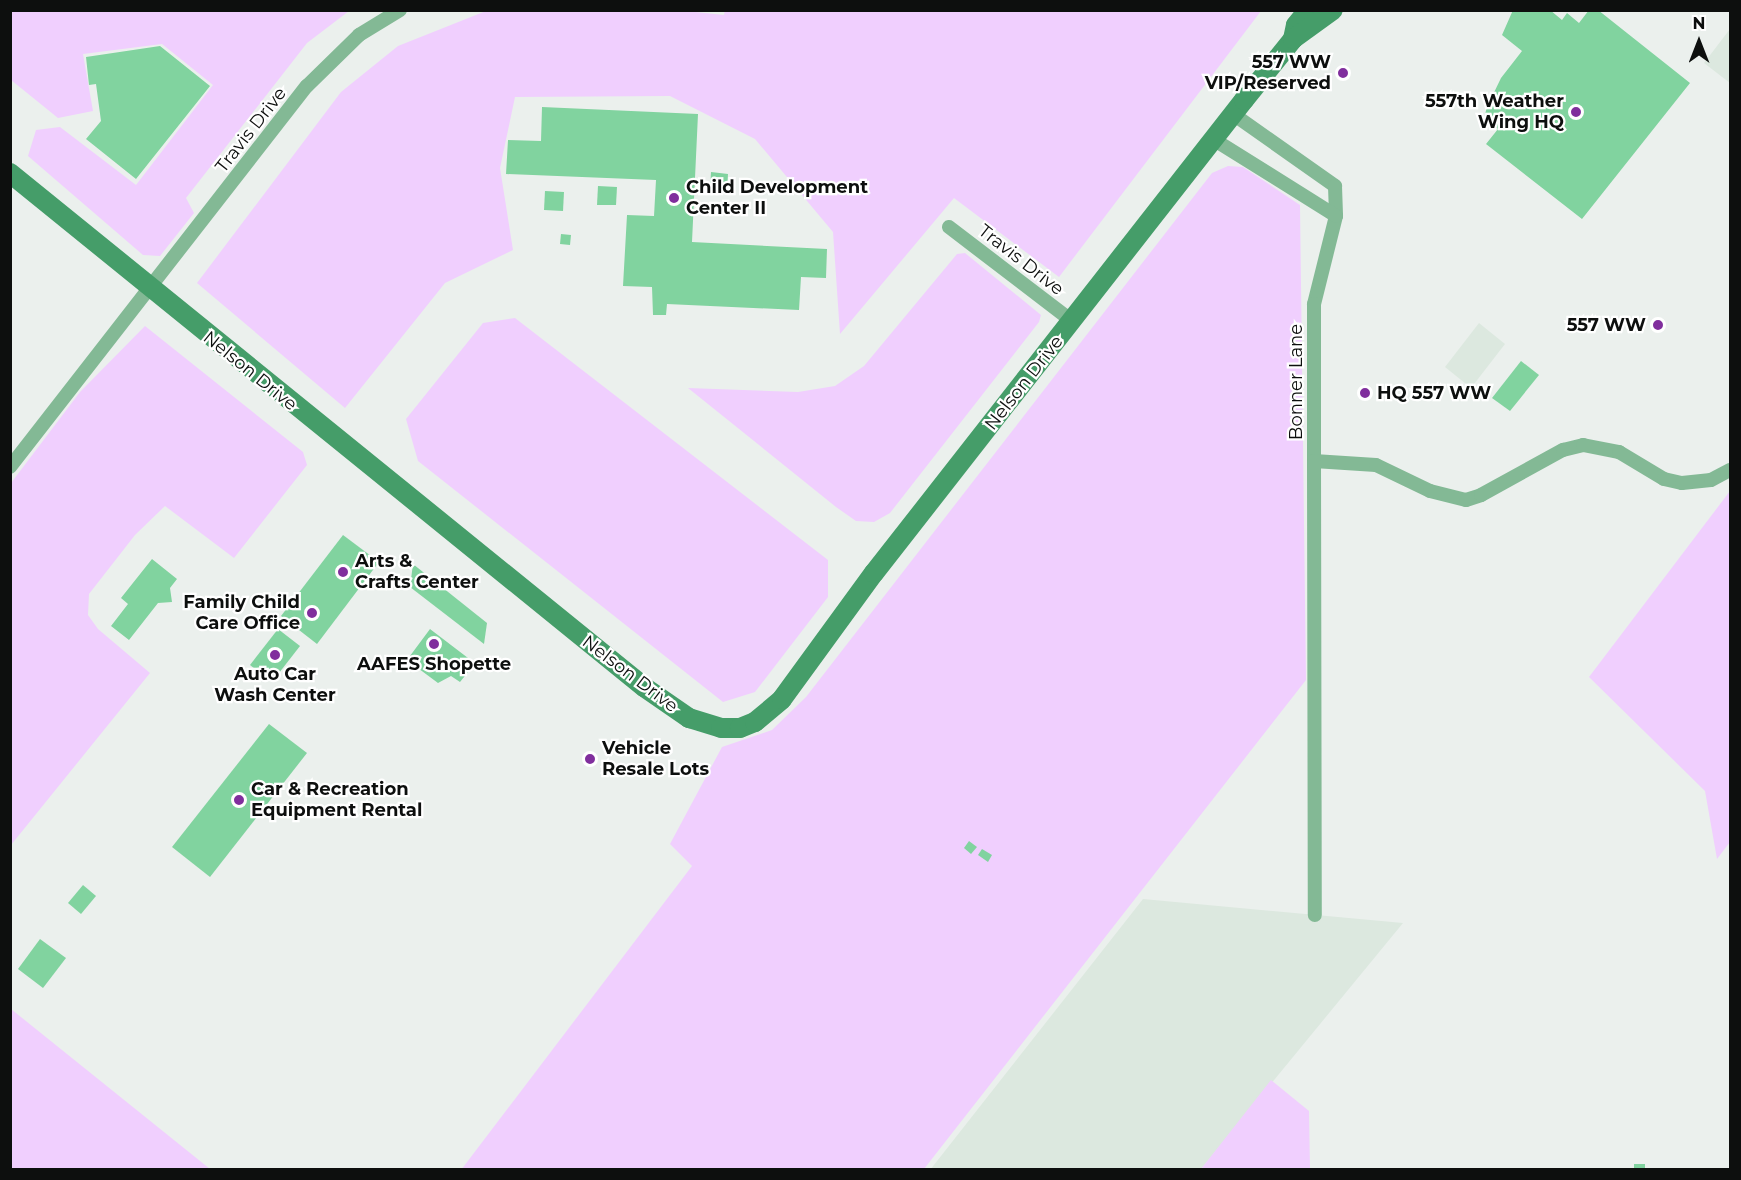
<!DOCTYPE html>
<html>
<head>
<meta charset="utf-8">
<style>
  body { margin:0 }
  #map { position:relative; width:1741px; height:1180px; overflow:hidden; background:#ebf0ed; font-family:Montserrat,sans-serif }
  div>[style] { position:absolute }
  .built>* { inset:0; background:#dce8df }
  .green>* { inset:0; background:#f0cffe }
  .building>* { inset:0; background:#81d39f }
  .street>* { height:14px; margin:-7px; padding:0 7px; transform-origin:7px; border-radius:7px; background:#83b995 }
  .secondary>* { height:20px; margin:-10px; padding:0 10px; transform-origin:10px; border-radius:10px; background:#459d69 }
  .dots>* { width:16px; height:16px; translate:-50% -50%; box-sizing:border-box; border:3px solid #fff; border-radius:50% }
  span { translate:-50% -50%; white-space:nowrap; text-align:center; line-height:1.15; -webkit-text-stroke:4.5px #fff; paint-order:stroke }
  .poi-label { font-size:18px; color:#0d0f0e; font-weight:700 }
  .right { translate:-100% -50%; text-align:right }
  .left { translate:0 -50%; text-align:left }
  .street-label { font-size:18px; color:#0d0f0e }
  .frame { position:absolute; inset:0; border:12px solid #0d0f0e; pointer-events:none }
  .north { position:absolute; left:1669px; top:12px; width:60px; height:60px; -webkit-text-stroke:4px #fff; paint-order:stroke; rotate:0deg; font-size:16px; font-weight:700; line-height:24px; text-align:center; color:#0d0f0e }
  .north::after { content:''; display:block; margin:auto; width:21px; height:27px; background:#0d0f0e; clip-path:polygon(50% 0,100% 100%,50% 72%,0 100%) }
</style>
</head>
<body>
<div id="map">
  <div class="built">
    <div style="clip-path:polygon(1730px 29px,1730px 83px,1704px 63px)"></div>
    <div style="clip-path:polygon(1479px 323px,1505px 344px,1471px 388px,1445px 367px)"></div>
    <div style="clip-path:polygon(1143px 899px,1403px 923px,1201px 1169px,930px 1170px)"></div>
  </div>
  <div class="green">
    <div style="clip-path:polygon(10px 11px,11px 10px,349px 11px,307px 43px,186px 198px,194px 213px,160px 256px,143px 255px,28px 156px,36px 130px,60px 127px,136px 185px,213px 85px,162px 44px,83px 54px,93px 111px,58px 118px,11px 80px)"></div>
    <div style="clip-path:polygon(686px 11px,724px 15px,725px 10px,1261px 11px,1059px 277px,954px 198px,840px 334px,833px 232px,755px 139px,670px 96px,515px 97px,500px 168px,513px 250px,445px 283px,345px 408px,197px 283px,341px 92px,398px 46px,486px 11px)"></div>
    <div style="clip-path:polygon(1228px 166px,1243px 167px,1300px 205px,1306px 680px,924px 1169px,461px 1170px,692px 866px,670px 844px,722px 747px,772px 730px,806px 697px,1212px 173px)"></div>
    <div style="clip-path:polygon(965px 253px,1041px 315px,1039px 322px,890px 513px,874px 522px,856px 521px,836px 507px,688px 388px,798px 392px,835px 386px,864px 366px,957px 254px)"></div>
    <div style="clip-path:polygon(515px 318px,828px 560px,828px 597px,755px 692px,723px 702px,418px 461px,406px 419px,483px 323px)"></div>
    <div style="clip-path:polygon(145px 326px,303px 452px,307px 465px,234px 558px,165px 506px,135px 535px,89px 594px,88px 615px,98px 629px,150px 673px,11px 845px,11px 483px,80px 392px)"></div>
    <div style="clip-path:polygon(1730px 491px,1730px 842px,1717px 859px,1705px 791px,1589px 677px)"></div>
    <div style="clip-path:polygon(10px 1009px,11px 1009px,210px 1169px,11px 1169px)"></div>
    <div style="clip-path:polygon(1271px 1080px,1309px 1111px,1310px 1169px,1201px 1169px)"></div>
  </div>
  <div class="building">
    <div style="clip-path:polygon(1513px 10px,1550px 10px,1562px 20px,1567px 13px,1579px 23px,1589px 10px,1598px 10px,1690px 83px,1582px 219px,1486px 144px,1498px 129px,1484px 118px,1487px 107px,1501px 78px,1522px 51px,1502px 35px)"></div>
    <div style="clip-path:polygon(160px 46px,210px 86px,136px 179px,86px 139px,101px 121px,96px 84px,89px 85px,86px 57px)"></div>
    <div style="clip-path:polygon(542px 107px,698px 114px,692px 242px,827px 249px,826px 278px,801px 277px,799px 310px,667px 304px,666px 315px,653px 315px,652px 287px,623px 286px,627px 215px,654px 216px,656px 180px,506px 174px,508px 140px,541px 141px)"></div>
    <div style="clip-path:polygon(711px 172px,728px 174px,727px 191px,710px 190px)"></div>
    <div style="clip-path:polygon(598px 186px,617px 187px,616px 205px,597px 205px)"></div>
    <div style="clip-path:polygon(545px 191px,564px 192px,563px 211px,544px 210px)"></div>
    <div style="clip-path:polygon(561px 234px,571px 235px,570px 245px,560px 244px)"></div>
    <div style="clip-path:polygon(1521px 361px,1539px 375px,1510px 411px,1492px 398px)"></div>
    <div style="clip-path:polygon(343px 535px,379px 562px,317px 644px,281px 616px)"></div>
    <div style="clip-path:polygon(152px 559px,177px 579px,170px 588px,172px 602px,158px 603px,129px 640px,111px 626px,128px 604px,121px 598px)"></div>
    <div style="clip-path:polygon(413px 564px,487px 623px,484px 644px,410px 587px)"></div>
    <div style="clip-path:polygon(278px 629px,300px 646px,272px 682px,250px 665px)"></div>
    <div style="clip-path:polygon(430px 629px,468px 658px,461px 667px,468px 672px,460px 682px,451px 676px,438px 683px,407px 660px)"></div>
    <div style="clip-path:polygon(269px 724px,307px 753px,210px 877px,172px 847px)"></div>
    <div style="clip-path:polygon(969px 841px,977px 847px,971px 854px,964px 848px)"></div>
    <div style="clip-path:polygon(982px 849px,992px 855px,988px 862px,978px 855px)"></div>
    <div style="clip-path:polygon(83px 885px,96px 896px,81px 914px,68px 903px)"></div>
    <div style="clip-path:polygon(40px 939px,66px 958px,43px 988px,18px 969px)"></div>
    <div style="clip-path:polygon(1634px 1164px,1645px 1164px,1645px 1170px,1634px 1170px)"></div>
  </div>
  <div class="street">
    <div style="left:1233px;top:114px;width:125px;rotate:35.2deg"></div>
    <div style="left:1335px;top:186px;width:30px;rotate:88deg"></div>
    <div style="left:1336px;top:216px;width:91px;rotate:104deg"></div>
    <div style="left:1314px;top:304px;width:157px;rotate:90deg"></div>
    <div style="left:1314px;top:461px;width:62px;rotate:3.7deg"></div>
    <div style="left:1376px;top:465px;width:60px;rotate:25.7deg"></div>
    <div style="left:1430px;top:491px;width:37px;rotate:14deg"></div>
    <div style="left:1466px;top:500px;width:16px;rotate:-18deg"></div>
    <div style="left:1481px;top:495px;width:94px;rotate:-28.8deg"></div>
    <div style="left:1563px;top:450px;width:21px;rotate:-14deg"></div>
    <div style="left:1583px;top:445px;width:37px;rotate:11deg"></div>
    <div style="left:1619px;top:452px;width:52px;rotate:31deg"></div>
    <div style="left:1664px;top:479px;width:18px;rotate:13deg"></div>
    <div style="left:1682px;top:483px;width:29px;rotate:-6deg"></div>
    <div style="left:1711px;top:480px;width:21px;rotate:-28deg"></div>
    <div style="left:1213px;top:139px;width:145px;rotate:32deg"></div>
    <div style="left:949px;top:227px;width:155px;rotate:37.4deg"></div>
    <div style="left:1314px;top:461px;width:454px;rotate:89.9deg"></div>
    <div style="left:10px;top:467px;width:483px;rotate:-52.1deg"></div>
    <div style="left:307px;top:86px;width:73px;rotate:-44.4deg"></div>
    <div style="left:359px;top:35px;width:48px;rotate:-31.4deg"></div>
  </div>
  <div class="secondary">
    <div style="left:1293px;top:39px;width:14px;rotate:-78deg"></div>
    <div style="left:1296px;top:25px;width:19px;rotate:-51deg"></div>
    <div style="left:10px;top:173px;width:816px;rotate:39.03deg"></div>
    <div style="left:644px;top:687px;width:55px;rotate:34.6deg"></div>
    <div style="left:689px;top:718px;width:34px;rotate:17deg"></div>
    <div style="left:721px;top:728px;width:19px"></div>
    <div style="left:740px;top:728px;width:16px;rotate:-22deg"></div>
    <div style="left:755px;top:722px;width:35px;rotate:-40deg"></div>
    <div style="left:782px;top:699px;width:156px;rotate:-53.9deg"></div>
    <div style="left:874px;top:573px;width:601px;rotate:-51.97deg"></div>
    <div style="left:1244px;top:100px;width:78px;rotate:-51.2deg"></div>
    <div style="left:1293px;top:39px;width:49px;rotate:-35.9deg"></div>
  </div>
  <div class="dots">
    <div style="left:1343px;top:73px;background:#802e9d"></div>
    <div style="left:1576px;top:112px;background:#802e9d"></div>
    <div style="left:674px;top:198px;background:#802e9d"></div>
    <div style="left:1658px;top:325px;background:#802e9d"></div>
    <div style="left:1365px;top:393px;background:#802e9d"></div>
    <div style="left:343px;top:572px;background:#802e9d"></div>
    <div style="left:312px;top:613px;background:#802e9d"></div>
    <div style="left:434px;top:644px;background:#802e9d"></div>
    <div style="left:275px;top:655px;background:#802e9d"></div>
    <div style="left:590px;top:759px;background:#802e9d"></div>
    <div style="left:239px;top:800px;background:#802e9d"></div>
  </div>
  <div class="poi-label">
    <span class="right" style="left:1331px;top:73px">557 WW<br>VIP/Reserved</span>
    <span class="right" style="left:1564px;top:112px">557th Weather<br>Wing HQ</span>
    <span class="left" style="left:686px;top:198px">Child Development<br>Center II</span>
    <span class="right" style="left:1646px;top:325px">557 WW</span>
    <span class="left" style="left:1377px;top:393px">HQ 557 WW</span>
    <span class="left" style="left:355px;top:572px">Arts &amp;<br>Crafts Center</span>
    <span class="right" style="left:300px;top:613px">Family Child<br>Care Office</span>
    <span style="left:434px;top:664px">AAFES Shopette</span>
    <span style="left:275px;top:685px">Auto Car<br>Wash Center</span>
    <span class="left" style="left:602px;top:759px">Vehicle<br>Resale Lots</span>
    <span class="left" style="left:251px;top:800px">Car &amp; Recreation<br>Equipment Rental</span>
  </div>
  <div class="street-label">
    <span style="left:251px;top:130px;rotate:-52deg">Travis Drive</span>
    <span style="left:1021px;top:260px;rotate:38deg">Travis Drive</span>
    <span style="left:250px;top:371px;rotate:39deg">Nelson Drive</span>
    <span style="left:1296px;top:382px;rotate:-90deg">Bonner Lane</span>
    <span style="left:1024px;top:383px;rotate:-52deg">Nelson Drive</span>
    <span style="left:630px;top:674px;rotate:37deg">Nelson Drive</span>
  </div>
  <div class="frame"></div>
  <div class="north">N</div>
</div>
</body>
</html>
